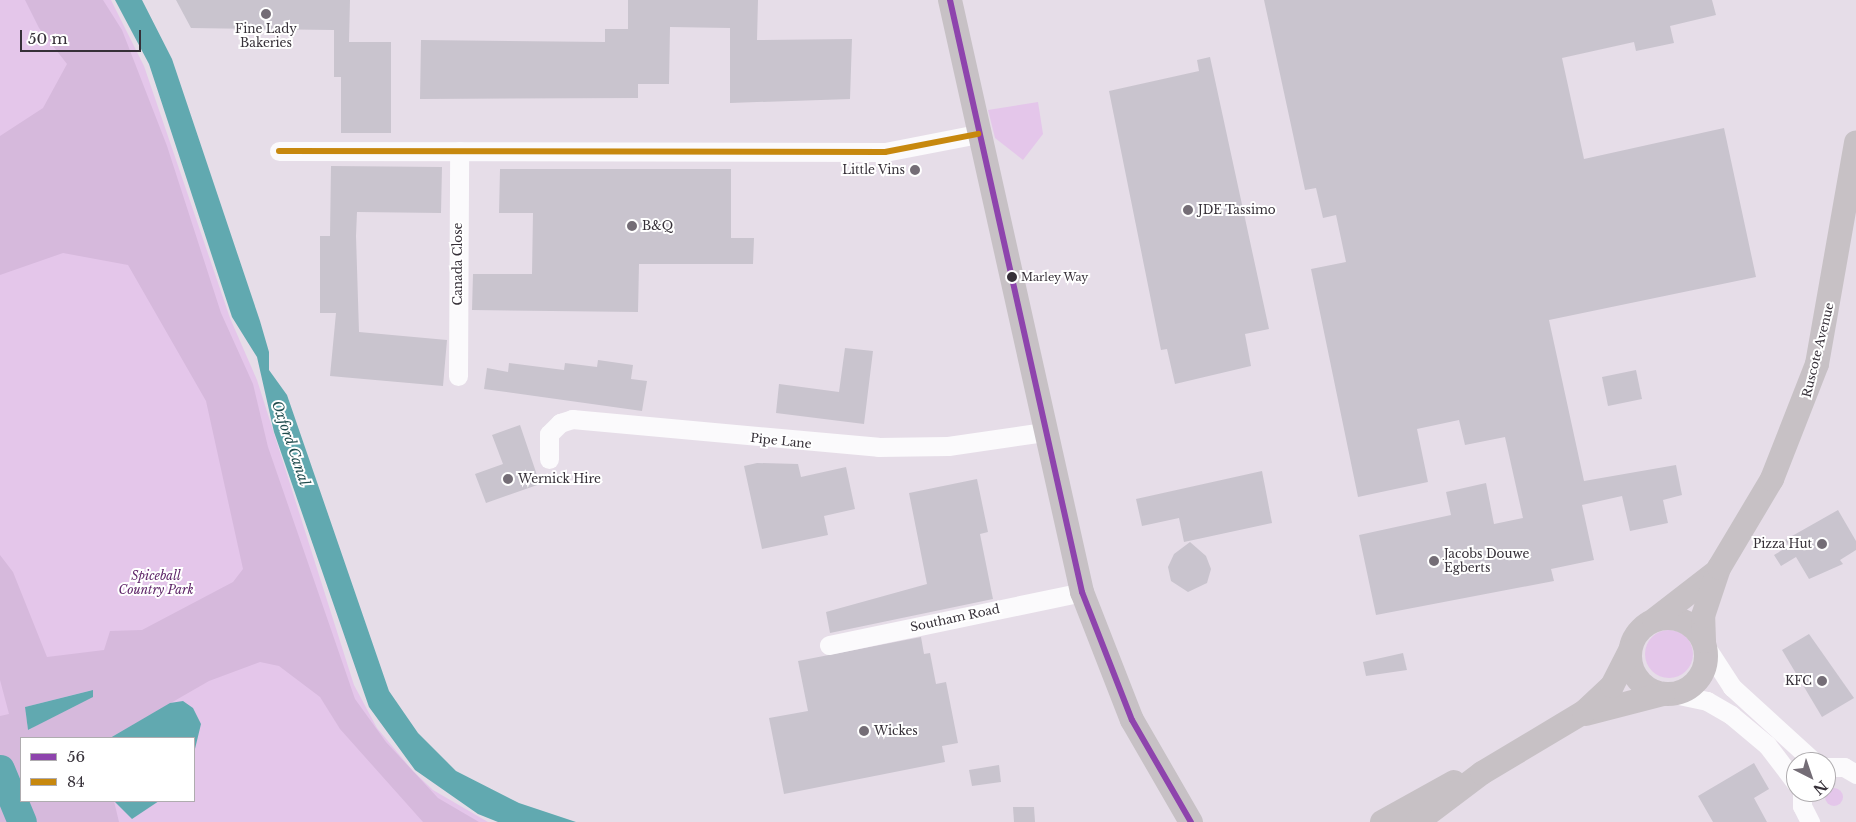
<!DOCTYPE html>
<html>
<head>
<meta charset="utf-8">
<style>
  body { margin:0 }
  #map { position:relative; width:1856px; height:822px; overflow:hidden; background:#e6dde8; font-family:"Libre Baskerville",serif }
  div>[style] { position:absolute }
  .green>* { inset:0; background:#e4c6ea }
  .round { border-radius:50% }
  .forest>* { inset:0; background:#d6b9dc }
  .water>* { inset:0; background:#61a9b0 }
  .river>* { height:29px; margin:-14.5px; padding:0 14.5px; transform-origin:14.5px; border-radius:14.5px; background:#61a9b0 }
  .building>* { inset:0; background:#c9c4ce }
  .minor>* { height:19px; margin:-9.5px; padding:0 9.5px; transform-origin:9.5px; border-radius:9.5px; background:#fbfafc }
  .major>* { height:24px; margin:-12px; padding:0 12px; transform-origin:12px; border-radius:12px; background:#c7c1c5 }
  .major>.ring { margin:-12px; padding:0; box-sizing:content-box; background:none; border:24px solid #c7c1c5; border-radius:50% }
  .bus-1>* { height:6px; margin:-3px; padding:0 3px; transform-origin:3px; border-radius:3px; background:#8e44ad }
  .bus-2>* { height:6px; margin:-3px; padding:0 3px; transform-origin:3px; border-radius:3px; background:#c7880e }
  .dots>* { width:14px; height:14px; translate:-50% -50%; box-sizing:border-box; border:2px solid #fff; border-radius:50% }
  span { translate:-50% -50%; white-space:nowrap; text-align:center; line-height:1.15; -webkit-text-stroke:4px #fff; paint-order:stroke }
  .bus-label { font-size:11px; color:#363038 }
  .left { translate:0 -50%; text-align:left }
  .poi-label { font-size:12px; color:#363038 }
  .right { translate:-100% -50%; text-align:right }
  .street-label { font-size:12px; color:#363038 }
  .park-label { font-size:12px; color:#5f2669; font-style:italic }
  .water-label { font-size:14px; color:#1e4b4d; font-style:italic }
  .legend { position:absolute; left:20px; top:737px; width:175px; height:65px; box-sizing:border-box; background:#fff; border:1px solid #afacaf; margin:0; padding:6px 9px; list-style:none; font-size:15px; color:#363038 }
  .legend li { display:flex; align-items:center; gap:10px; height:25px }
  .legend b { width:25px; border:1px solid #afacaf }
  .north { position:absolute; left:1786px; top:752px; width:50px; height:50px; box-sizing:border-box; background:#fff; border:1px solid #afacaf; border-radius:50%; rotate:139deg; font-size:14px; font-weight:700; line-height:20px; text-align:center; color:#363038 }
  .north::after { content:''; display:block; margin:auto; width:18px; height:22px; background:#746d76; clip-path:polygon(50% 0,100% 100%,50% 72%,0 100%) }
  .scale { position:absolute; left:20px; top:30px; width:121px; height:22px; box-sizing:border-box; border:2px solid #363038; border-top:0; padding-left:6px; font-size:15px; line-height:18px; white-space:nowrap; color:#363038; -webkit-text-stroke:4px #fff; paint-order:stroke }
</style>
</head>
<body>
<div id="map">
  <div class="green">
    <div style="clip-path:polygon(evenodd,0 0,111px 0,144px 66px,230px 318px,257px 380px,354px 685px,377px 728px,413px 771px,433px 790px,488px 822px,0 822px,0 0,21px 738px,194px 738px,194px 801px,21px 801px,21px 738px)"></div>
    <div style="clip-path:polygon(1038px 102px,1043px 134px,1023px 160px,995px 138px,988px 110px)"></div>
    <div class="round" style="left:1645px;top:630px;width:48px;height:48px"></div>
    <div class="round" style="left:1825px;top:788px;width:18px;height:18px"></div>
  </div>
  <div class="forest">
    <div style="clip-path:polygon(evenodd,25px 0,103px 0,122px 30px,167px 146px,221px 313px,253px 384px,268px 447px,355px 699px,386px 742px,438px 798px,479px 822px,423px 822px,340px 729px,320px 697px,279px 666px,260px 662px,209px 681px,110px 738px,21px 738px,21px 801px,114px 801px,119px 822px,0 822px,0 716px,9px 714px,0 680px,0 555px,13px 572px,47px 657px,104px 650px,110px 631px,142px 630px,233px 582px,243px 569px,206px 401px,128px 265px,63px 253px,0 275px,0 136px,43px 108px,67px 64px,39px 28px,25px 0,92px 690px,29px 730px,28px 730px,25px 707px,92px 690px)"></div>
  </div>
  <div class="water">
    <div style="clip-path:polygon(115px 0,142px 0,172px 59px,260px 321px,269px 352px,269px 370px,287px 395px,389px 691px,418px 733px,456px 771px,519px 803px,576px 822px,498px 822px,478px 814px,415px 770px,369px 707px,274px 432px,257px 357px,232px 317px,149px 64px)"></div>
    <div style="clip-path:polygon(93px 690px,93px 697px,28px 730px,25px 707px)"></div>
    <div style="clip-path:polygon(183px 701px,193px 708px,201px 724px,194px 753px,194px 738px,110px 738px,170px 703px)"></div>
    <div style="clip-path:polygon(114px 801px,159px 801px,132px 819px)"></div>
  </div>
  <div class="river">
    <div style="left:0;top:769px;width:57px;rotate:67.5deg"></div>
  </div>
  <div class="building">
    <div style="clip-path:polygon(176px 0,350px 0,349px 42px,391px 42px,391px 133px,341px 133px,341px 77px,334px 77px,334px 30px,191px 28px)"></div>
    <div style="clip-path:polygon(628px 0,758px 0,757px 40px,852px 39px,850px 99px,730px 103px,730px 28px,670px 27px,669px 84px,638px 84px,638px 98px,420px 99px,421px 40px,605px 42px,605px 29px,628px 29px)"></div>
    <div style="clip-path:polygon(1264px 0,1712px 0,1716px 15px,1670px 26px,1674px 43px,1636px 51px,1634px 42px,1562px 58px,1584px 159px,1724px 128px,1756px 277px,1549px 320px,1584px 481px,1676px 465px,1682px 495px,1663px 500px,1668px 523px,1630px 531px,1622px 496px,1582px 505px,1594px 560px,1551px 569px,1554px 581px,1376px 615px,1359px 535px,1451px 515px,1446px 492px,1486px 483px,1494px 524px,1523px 518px,1505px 437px,1465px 445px,1459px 420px,1417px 429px,1428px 482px,1358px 497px,1311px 269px,1346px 262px,1336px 215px,1323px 218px,1316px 188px,1305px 190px)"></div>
    <div style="clip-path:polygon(1210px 57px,1269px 329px,1245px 334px,1251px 366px,1175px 384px,1167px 349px,1161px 350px,1109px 91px,1199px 71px,1197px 60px)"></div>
    <div style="clip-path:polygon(331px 166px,442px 167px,441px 213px,357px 212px,356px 236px,359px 332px,447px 340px,443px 386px,330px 376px,336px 313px,320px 313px,320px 236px,330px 236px)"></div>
    <div style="clip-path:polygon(500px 169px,731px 169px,731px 238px,754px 238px,753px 264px,639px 264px,638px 312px,472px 310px,473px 274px,532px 274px,533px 213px,499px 213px)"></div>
    <div style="clip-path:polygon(845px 348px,873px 351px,864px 424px,776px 413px,779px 384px,839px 392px)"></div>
    <div style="clip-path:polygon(598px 360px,633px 365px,631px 379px,647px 381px,642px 411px,484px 389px,487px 368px,508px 372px,509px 363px,564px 370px,565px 363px,597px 367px)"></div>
    <div style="clip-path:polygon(1636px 370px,1642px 399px,1608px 406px,1602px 377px)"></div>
    <div style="clip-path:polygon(520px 425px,540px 484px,486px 503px,475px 474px,503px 464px,492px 435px)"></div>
    <div style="clip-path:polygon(757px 463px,798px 464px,801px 477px,846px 467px,855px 509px,824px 516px,828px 535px,762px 549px,744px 466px)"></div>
    <div style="clip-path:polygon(1262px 471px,1272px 523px,1184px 542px,1179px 518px,1142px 526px,1136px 499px)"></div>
    <div style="clip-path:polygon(977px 479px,988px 532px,980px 534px,993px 599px,830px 633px,826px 612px,927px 584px,909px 493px)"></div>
    <div style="clip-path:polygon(1838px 510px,1856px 541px,1856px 550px,1840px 560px,1843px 564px,1809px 579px,1796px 557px,1781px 566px,1774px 555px,1789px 546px,1785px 540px)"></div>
    <div style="clip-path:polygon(1190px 542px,1206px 556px,1211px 569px,1207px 583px,1188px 592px,1171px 581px,1168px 567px,1174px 554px)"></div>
    <div style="clip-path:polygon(1809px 634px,1854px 698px,1822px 717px,1782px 650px)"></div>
    <div style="clip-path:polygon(921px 637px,924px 654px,930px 653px,936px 684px,946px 682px,958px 743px,942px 746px,945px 762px,784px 794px,769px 718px,808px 711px,798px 661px)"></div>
    <div style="clip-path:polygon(1403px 653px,1407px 670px,1366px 676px,1363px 662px)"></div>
    <div style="clip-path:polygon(1754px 763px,1769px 789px,1754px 798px,1767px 822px,1713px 822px,1698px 796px)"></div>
    <div style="clip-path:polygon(999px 765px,1001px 782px,972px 786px,969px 770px)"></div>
    <div style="clip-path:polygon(1013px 807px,1034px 807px,1035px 822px,1014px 822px)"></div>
  </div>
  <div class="minor">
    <div style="left:279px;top:151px;width:606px;rotate:0.09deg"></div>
    <div style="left:885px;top:152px;width:95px;rotate:-11deg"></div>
    <div style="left:458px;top:376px;width:225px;rotate:-89.7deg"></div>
    <div style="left:549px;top:459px;width:25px;rotate:-90deg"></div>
    <div style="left:549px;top:434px;width:16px;rotate:-45deg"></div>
    <div style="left:560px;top:423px;width:13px;rotate:-18deg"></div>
    <div style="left:572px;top:419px;width:307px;rotate:5.2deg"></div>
    <div style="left:878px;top:447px;width:70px;rotate:-0.8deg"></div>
    <div style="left:948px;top:446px;width:97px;rotate:-8.3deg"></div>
    <div style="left:829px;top:645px;width:258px;rotate:-11.8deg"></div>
    <div style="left:1706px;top:647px;width:48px;rotate:57deg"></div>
    <div style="left:1732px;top:687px;width:111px;rotate:42.4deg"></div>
    <div style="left:1674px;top:694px;width:34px;rotate:12deg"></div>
    <div style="left:1707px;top:701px;width:28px;rotate:30deg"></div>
    <div style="left:1731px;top:715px;width:47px;rotate:39.8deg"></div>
    <div style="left:1767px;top:745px;width:48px;rotate:52.7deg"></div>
    <div style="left:1826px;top:767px;width:18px"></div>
    <div style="left:1844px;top:767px;width:14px;rotate:30deg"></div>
    <div style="left:1802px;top:792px;width:14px;rotate:90deg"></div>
    <div style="left:1802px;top:806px;width:18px;rotate:63deg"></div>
  </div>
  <div class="major">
    <div style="left:950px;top:0;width:607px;rotate:77.43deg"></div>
    <div style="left:1082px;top:592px;width:137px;rotate:68.7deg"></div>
    <div style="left:1132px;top:720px;width:118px;rotate:60deg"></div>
    <div class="ring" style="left:1630px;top:618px;width:52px;height:52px"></div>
    <div style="left:1654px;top:620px;width:78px;rotate:-37.7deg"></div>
    <div style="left:1704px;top:641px;width:25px;rotate:-92deg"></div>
    <div style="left:1703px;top:616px;width:51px;rotate:-71.6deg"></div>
    <div style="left:1719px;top:568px;width:104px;rotate:-59.2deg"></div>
    <div style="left:1772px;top:479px;width:123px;rotate:-68.6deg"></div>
    <div style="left:1817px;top:364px;width:225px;rotate:-80deg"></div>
    <div style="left:1586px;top:714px;width:80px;rotate:-14.6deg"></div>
    <div style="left:1382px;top:822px;width:82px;rotate:-29.1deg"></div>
    <div style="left:1417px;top:822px;width:81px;rotate:-37deg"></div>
    <div style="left:1482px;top:773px;width:119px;rotate:-30.9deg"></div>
    <div style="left:1584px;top:712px;width:38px;rotate:-43deg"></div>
    <div style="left:1612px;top:686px;width:39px;rotate:-63deg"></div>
  </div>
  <div class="bus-1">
    <div style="left:950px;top:0;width:607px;rotate:77.43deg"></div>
    <div style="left:1082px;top:592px;width:137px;rotate:68.7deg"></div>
    <div style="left:1132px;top:720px;width:118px;rotate:60deg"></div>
  </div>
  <div class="bus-2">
    <div style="left:279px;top:151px;width:606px;rotate:0.09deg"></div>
    <div style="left:885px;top:152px;width:95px;rotate:-11deg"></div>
  </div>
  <div class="dots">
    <div style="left:266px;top:14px;background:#746d76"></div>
    <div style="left:915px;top:170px;background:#746d76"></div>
    <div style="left:1188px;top:210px;background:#746d76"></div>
    <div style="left:632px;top:226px;background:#746d76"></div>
    <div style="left:1012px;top:277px;background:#363038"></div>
    <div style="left:508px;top:479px;background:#746d76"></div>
    <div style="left:1822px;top:544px;background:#746d76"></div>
    <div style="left:1434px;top:561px;background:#746d76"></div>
    <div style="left:1822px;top:681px;background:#746d76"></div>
    <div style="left:864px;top:731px;background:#746d76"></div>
  </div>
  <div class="bus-label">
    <span class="left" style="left:1021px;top:277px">Marley Way</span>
  </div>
  <div class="poi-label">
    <span style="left:266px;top:36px">Fine Lady<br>Bakeries</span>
    <span class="right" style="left:905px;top:170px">Little Vins</span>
    <span class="left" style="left:1198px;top:210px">JDE Tassimo</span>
    <span class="left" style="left:642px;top:226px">B&amp;Q</span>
    <span class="left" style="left:518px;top:479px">Wernick Hire</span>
    <span class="right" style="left:1812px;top:544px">Pizza Hut</span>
    <span class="left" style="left:1444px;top:561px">Jacobs Douwe<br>Egberts</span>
    <span class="right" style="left:1812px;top:681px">KFC</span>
    <span class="left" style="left:874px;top:731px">Wickes</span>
  </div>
  <div class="street-label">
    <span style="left:458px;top:264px;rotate:-90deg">Canada Close</span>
    <span style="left:1818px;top:350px;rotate:-76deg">Ruscote Avenue</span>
    <span style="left:781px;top:441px;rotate:6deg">Pipe Lane</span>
    <span style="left:955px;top:618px;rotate:-12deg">Southam Road</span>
  </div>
  <div class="park-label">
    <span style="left:156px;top:583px">Spiceball<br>Country Park</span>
  </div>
  <div class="water-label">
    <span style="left:291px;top:443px;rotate:71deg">Oxford Canal</span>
  </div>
  <ul class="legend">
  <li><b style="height:6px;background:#8e44ad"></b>56</li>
  <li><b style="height:6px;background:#c7880e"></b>84</li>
  </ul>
  <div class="north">N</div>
  <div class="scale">50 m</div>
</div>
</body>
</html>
